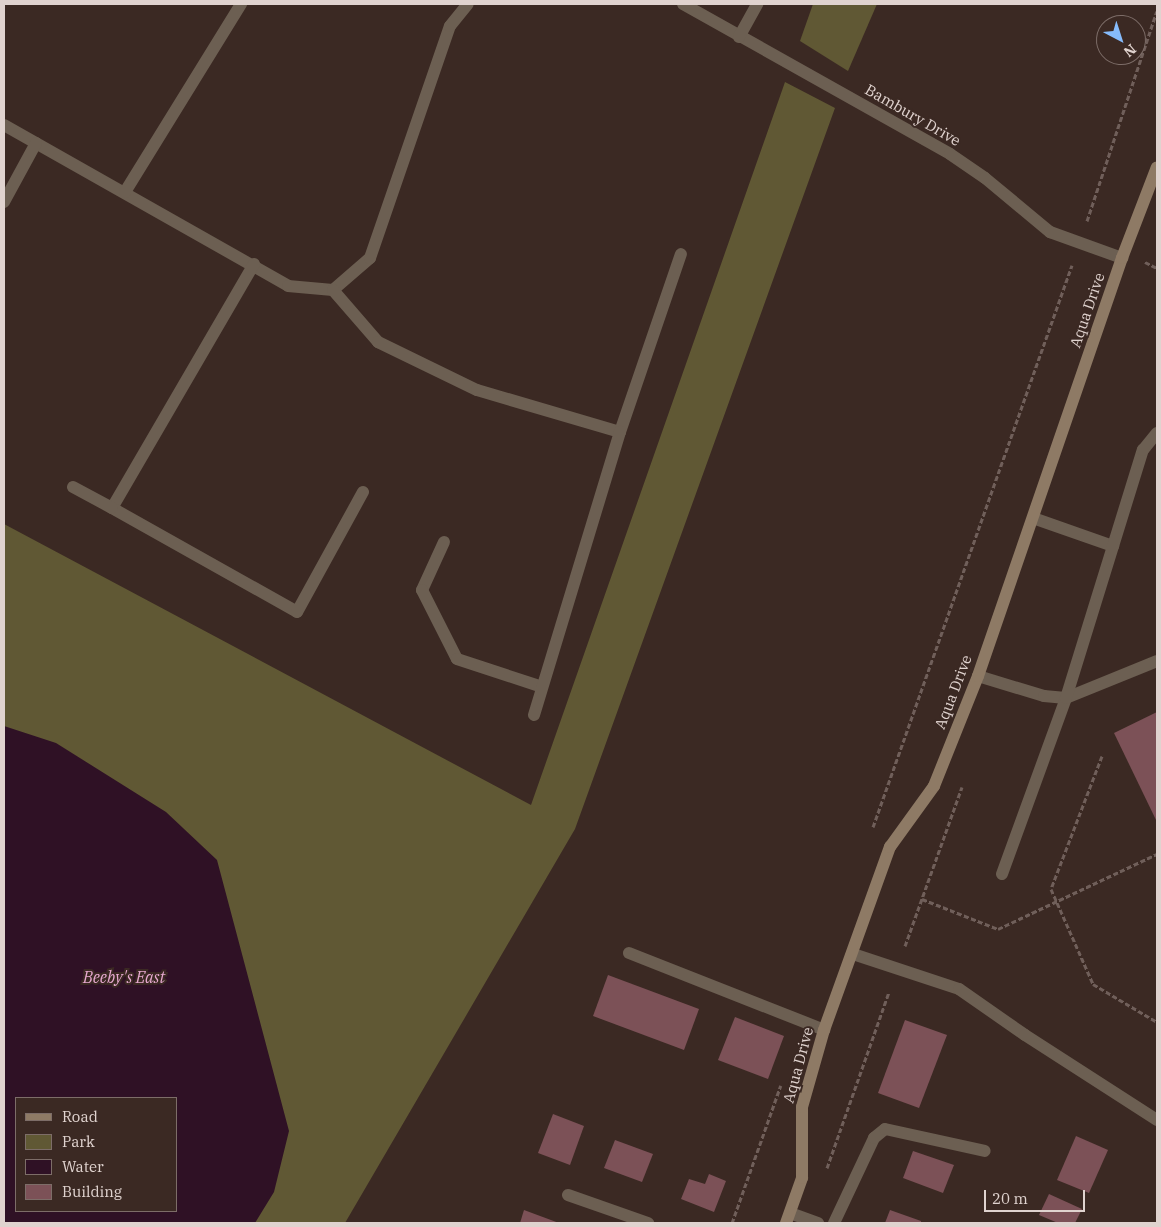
<!DOCTYPE html>
<html>
<head>
<meta charset="utf-8">
<style>
  body { margin:0 }
  #map { position:relative; width:1161px; height:1227px; overflow:hidden; background:#3b2923; font-family:"IBM Plex Serif",serif }
  div>[style] { position:absolute }
  .green>* { inset:0; background:#605834 }
  .water>* { inset:0; background:#2f1125 }
  .building>* { inset:0; background:#7c5157 }
  .path>* { height:3px; margin-top:-1.5px; transform-origin:0; background:repeating-linear-gradient(90deg,#705f5a 0 5px,transparent 0 7.5px) }
  .lane>* { height:12px; margin:-6px; padding:0 6px; transform-origin:6px; border-radius:6px; background:#6c5f52 }
  .street>* { height:12px; margin:-6px; padding:0 6px; transform-origin:6px; border-radius:6px; background:#6c5f52 }
  .secondary>* { height:12px; margin:-6px; padding:0 6px; transform-origin:6px; border-radius:6px; background:#8e7a65 }
  span { translate:-50% -50%; white-space:nowrap; text-align:center; line-height:1.15; -webkit-text-stroke:4px #3b2923; paint-order:stroke }
  .street-label { font-size:15px; color:#e0d3cf }
  .water-label { font-size:16px; color:#e7a9d0; font-style:italic }
  .frame { position:absolute; inset:0; border:5px solid #e0d3cf; pointer-events:none }
  .legend { position:absolute; left:15px; top:1097px; width:162px; height:115px; box-sizing:border-box; background:#3b2923; border:1px solid #7d6d68; margin:0; padding:6px 9px; list-style:none; font-size:15px; color:#e0d3cf }
  .legend li { display:flex; align-items:center; gap:10px; height:25px }
  .legend b { width:25px; border:1px solid #7d6d68 }
  .north { position:absolute; left:1096px; top:15px; width:50px; height:50px; box-sizing:border-box; background:#3b2923; border:1px solid #7d6d68; border-radius:50%; rotate:140deg; font-size:14px; font-weight:700; line-height:20px; text-align:center; color:#e0d3cf }
  .north::after { content:''; display:block; margin:auto; width:18px; height:22px; background:#86bbfb; clip-path:polygon(50% 0,100% 100%,50% 72%,0 100%) }
  .scale { position:absolute; left:984px; top:1190px; width:101px; height:22px; box-sizing:border-box; border:2px solid #e0d3cf; border-top:0; padding-left:6px; font-size:15px; line-height:18px; white-space:nowrap; color:#e0d3cf; -webkit-text-stroke:4px #3b2923; paint-order:stroke }
</style>
</head>
<body>
<div id="map">
  <div class="green">
    <div style="clip-path:polygon(813px 4px,877px 4px,848px 71px,800px 41px)"></div>
    <div style="clip-path:polygon(evenodd,785px 82px,835px 108px,575px 829px,345px 1223px,4px 1223px,4px 524px,531px 805px,785px 82px,16px 1098px,176px 1098px,176px 1211px,16px 1211px,16px 1098px)"></div>
  </div>
  <div class="water">
    <div style="clip-path:polygon(evenodd,4px 726px,56px 743px,166px 812px,217px 860px,289px 1131px,274px 1192px,255px 1223px,4px 1223px,4px 726px,16px 1098px,176px 1098px,176px 1211px,16px 1211px,16px 1098px)"></div>
  </div>
  <div class="building">
    <div style="clip-path:polygon(1157px 712px,1157px 822px,1114px 733px)"></div>
    <div style="clip-path:polygon(608px 975px,699px 1009px,684px 1050px,593px 1016px)"></div>
    <div style="clip-path:polygon(735px 1017px,784px 1036px,768px 1079px,718px 1060px)"></div>
    <div style="clip-path:polygon(905px 1020px,947px 1035px,919px 1108px,878px 1093px)"></div>
    <div style="clip-path:polygon(553px 1114px,584px 1126px,570px 1165px,538px 1153px)"></div>
    <div style="clip-path:polygon(1076px 1136px,1108px 1150px,1089px 1193px,1057px 1180px)"></div>
    <div style="clip-path:polygon(615px 1140px,653px 1154px,642px 1182px,604px 1168px)"></div>
    <div style="clip-path:polygon(913px 1151px,954px 1165px,943px 1193px,903px 1178px)"></div>
    <div style="clip-path:polygon(709px 1174px,726px 1181px,714px 1212px,681px 1199px,689px 1179px,705px 1184px)"></div>
    <div style="clip-path:polygon(1049px 1194px,1082px 1209px,1075px 1223px,1058px 1223px,1039px 1215px)"></div>
    <div style="clip-path:polygon(524px 1210px,559px 1223px,520px 1223px)"></div>
    <div style="clip-path:polygon(890px 1210px,921px 1221px,921px 1223px,885px 1223px)"></div>
  </div>
  <div class="path">
    <div style="left:1087px;top:221px;width:221px;rotate:-71.6deg"></div>
    <div style="left:1145px;top:262px;width:13px;rotate:27deg"></div>
    <div style="left:1102px;top:756px;width:142px;rotate:111deg"></div>
    <div style="left:1051px;top:889px;width:104px;rotate:66.1deg"></div>
    <div style="left:1093px;top:984px;width:74px;rotate:30.7deg"></div>
    <div style="left:873px;top:827px;width:596px;rotate:-70.5deg"></div>
    <div style="left:922px;top:899px;width:82px;rotate:21.5deg"></div>
    <div style="left:998px;top:929px;width:176px;rotate:-25.3deg"></div>
    <div style="left:905px;top:946px;width:169px;rotate:-70.3deg"></div>
    <div style="left:827px;top:1168px;width:187px;rotate:-70.6deg"></div>
    <div style="left:732px;top:1223px;width:146px;rotate:-70.5deg"></div>
  </div>
  <div class="lane">
    <div style="left:1033px;top:518px;width:85px;rotate:19.3deg"></div>
    <div style="left:978px;top:676px;width:69px;rotate:16.9deg"></div>
    <div style="left:1044px;top:696px;width:22px;rotate:5deg"></div>
    <div style="left:1066px;top:698px;width:98px;rotate:-22.1deg"></div>
    <div style="left:1002px;top:874px;width:187px;rotate:-70deg"></div>
    <div style="left:1066px;top:698px;width:260px;rotate:-72.8deg"></div>
    <div style="left:1143px;top:450px;width:22px;rotate:-51deg"></div>
    <div style="left:853px;top:954px;width:112px;rotate:18.3deg"></div>
    <div style="left:959px;top:989px;width:80px;rotate:34.9deg"></div>
  </div>
  <div class="street">
    <div style="left:683px;top:4px;width:306px;rotate:29.3deg"></div>
    <div style="left:950px;top:154px;width:42px;rotate:34.4deg"></div>
    <div style="left:985px;top:178px;width:85px;rotate:39.7deg"></div>
    <div style="left:1050px;top:232px;width:77px;rotate:19.9deg"></div>
    <div style="left:739px;top:37px;width:38px;rotate:-61deg"></div>
    <div style="left:4px;top:125px;width:326px;rotate:29.5deg"></div>
    <div style="left:288px;top:286px;width:45px;rotate:5.1deg"></div>
    <div style="left:333px;top:290px;width:49px;rotate:-40.9deg"></div>
    <div style="left:370px;top:258px;width:245px;rotate:-71deg"></div>
    <div style="left:450px;top:26px;width:28px;rotate:-51deg"></div>
    <div style="left:125px;top:192px;width:221px;rotate:-58.3deg"></div>
    <div style="left:4px;top:202px;width:67px;rotate:-61.5deg"></div>
    <div style="left:254px;top:264px;width:282px;rotate:120.2deg"></div>
    <div style="left:112px;top:508px;width:212px;rotate:29.3deg"></div>
    <div style="left:297px;top:612px;width:137px;rotate:-61.2deg"></div>
    <div style="left:333px;top:290px;width:69px;rotate:49.1deg"></div>
    <div style="left:378px;top:342px;width:110px;rotate:25.9deg"></div>
    <div style="left:477px;top:390px;width:149px;rotate:16.4deg"></div>
    <div style="left:620px;top:432px;width:188px;rotate:-71.1deg"></div>
    <div style="left:73px;top:487px;width:44px;rotate:28.3deg"></div>
    <div style="left:444px;top:542px;width:53px;rotate:114.6deg"></div>
    <div style="left:422px;top:590px;width:77px;rotate:63.1deg"></div>
    <div style="left:457px;top:659px;width:89px;rotate:18.2deg"></div>
    <div style="left:534px;top:715px;width:296px;rotate:-73.1deg"></div>
    <div style="left:629px;top:953px;width:210px;rotate:21.5deg"></div>
    <div style="left:1025px;top:1035px;width:157px;rotate:32.8deg"></div>
    <div style="left:568px;top:1195px;width:85px;rotate:19.3deg"></div>
    <div style="left:790px;top:1213px;width:30px;rotate:20deg"></div>
    <div style="left:834px;top:1223px;width:94px;rotate:-64.8deg"></div>
    <div style="left:874px;top:1138px;width:14px;rotate:-39deg"></div>
    <div style="left:885px;top:1129px;width:102px;rotate:12.4deg"></div>
  </div>
  <div class="secondary">
    <div style="left:786px;top:1223px;width:48px;rotate:-70.4deg"></div>
    <div style="left:802px;top:1178px;width:71px;rotate:-90deg"></div>
    <div style="left:802px;top:1107px;width:80px;rotate:-74.1deg"></div>
    <div style="left:824px;top:1030px;width:195px;rotate:-70.2deg"></div>
    <div style="left:890px;top:847px;width:75px;rotate:-54.2deg"></div>
    <div style="left:934px;top:786px;width:118px;rotate:-68.2deg"></div>
    <div style="left:978px;top:676px;width:442px;rotate:-71deg"></div>
    <div style="left:1122px;top:258px;width:97px;rotate:-69deg"></div>
  </div>
  <div class="street-label">
    <span style="left:913px;top:115px;rotate:30deg">Bambury Drive</span>
    <span style="left:1087px;top:310px;rotate:-71deg">Aqua Drive</span>
    <span style="left:953px;top:692px;rotate:-69deg">Aqua Drive</span>
    <span style="left:798px;top:1065px;rotate:-75deg">Aqua Drive</span>
  </div>
  <div class="water-label">
    <span style="left:124px;top:977px">Beeby's East</span>
  </div>
  <div class="frame"></div>
  <ul class="legend">
  <li><b style="height:6px;background:#8e7a65"></b>Road</li>
  <li><b style="height:14px;background:#605834"></b>Park</li>
  <li><b style="height:14px;background:#2f1125"></b>Water</li>
  <li><b style="height:14px;background:#7c5157"></b>Building</li>
  </ul>
  <div class="north">N</div>
  <div class="scale">20 m</div>
</div>
</body>
</html>
